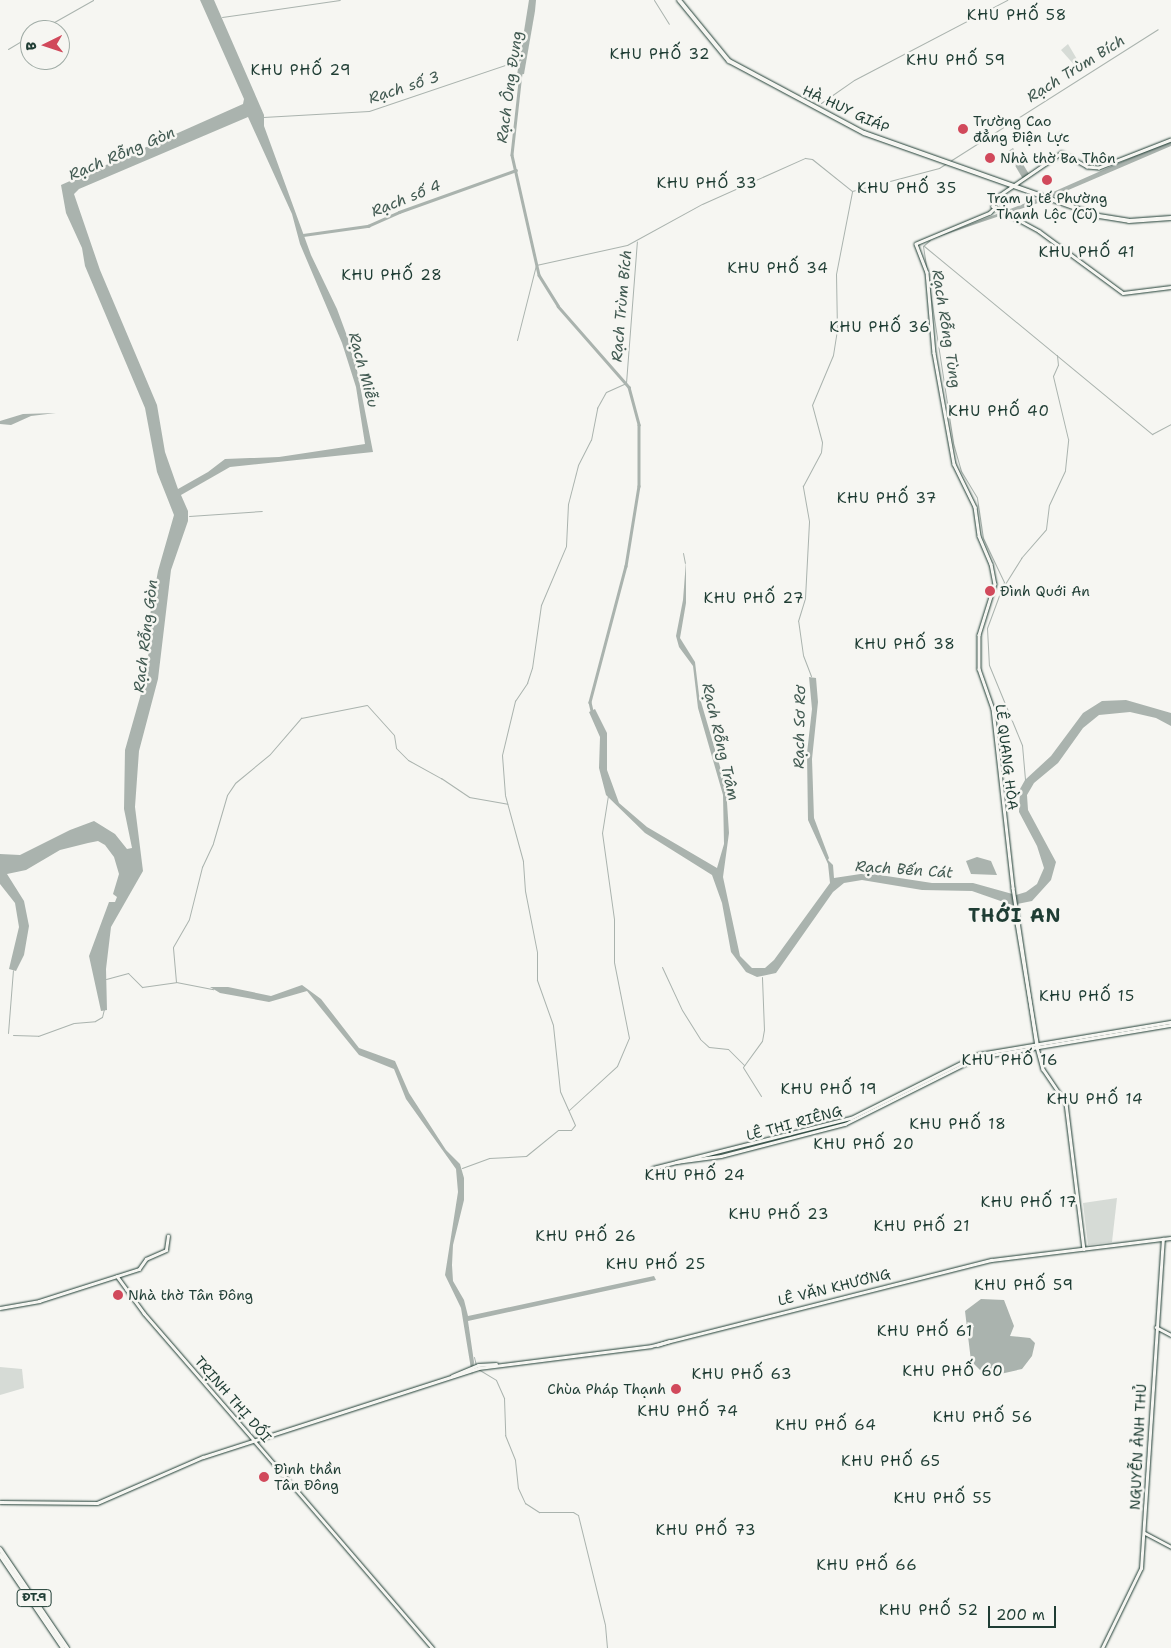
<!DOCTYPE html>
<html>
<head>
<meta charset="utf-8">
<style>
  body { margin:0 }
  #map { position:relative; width:1171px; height:1648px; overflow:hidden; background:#f6f6f2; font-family:"Shantell Sans",sans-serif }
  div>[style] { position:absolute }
  .green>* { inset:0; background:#d6dbd6 }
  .water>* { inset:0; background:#aab3ae }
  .stream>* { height:1px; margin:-0.5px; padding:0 0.5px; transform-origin:0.5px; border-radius:0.5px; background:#aab3ae }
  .canal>* { height:2.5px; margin:-1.25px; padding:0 1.25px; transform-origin:1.25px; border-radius:1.25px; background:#aab3ae }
  .roads { filter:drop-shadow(0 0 1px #1f3d34) drop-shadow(0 0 1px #1f3d34) }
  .tertiary>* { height:2.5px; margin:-1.25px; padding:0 1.25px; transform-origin:1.25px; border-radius:1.25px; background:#f6f6f2 }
  .secondary>* { height:3px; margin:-1.5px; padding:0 1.5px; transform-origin:1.5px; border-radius:1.5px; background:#f6f6f2 }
  .primary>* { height:4px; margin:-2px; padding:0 2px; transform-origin:2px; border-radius:2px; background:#f6f6f2 }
  .dots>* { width:14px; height:14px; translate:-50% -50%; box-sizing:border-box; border:2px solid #f6f6f2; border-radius:50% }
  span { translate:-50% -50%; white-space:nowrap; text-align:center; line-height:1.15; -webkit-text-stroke:5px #f6f6f2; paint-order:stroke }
  .shield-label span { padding:1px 4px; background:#f6f6f2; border:1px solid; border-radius:4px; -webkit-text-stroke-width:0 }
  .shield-label { font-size:12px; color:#1f3d34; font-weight:700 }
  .street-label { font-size:14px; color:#1f3d34 }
  .poi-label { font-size:14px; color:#1f3d34 }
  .left { translate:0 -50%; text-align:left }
  .right { translate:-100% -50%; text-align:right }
  .neighbourhood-label { font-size:15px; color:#1f3d34; letter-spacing:1px }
  .water-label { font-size:15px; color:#425a52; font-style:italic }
  .district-label { font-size:19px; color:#1f3d34; font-weight:700; letter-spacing:1px }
  .north { position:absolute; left:20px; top:20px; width:50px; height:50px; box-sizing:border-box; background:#f6f6f2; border:1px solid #a0aca6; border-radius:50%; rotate:266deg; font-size:14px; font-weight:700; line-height:20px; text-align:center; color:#1f3d34 }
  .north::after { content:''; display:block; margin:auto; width:18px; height:22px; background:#d1495b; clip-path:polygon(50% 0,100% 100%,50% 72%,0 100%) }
  .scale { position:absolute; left:988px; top:1606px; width:68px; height:22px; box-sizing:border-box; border:2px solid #1f3d34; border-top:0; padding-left:6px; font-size:15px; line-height:18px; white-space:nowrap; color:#1f3d34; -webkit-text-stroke:4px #f6f6f2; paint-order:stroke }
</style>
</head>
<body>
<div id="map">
  <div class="green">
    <div style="clip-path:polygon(1068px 44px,1081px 66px,1077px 68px,1061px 50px)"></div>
    <div style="clip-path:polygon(1117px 1198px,1112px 1242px,1088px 1245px,1083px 1203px)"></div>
    <div style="clip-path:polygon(0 1367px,22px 1369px,24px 1388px,0 1395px)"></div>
  </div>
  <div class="water">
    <div style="clip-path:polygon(evenodd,200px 0,214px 0,264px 115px,264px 126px,311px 255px,337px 309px,354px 355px,373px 452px,230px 467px,181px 495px,188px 511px,188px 521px,171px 570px,158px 679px,139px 751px,135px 807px,143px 871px,111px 927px,106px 969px,107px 1010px,101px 1011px,89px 956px,109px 902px,115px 902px,117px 897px,113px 894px,119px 874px,114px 857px,105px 845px,98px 841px,88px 843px,60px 850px,26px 870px,7px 874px,24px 901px,29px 926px,24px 955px,16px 971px,9px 969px,19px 927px,15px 903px,0 884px,0 854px,20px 855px,70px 830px,94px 821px,115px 834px,127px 849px,132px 848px,124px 809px,125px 750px,148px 669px,149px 621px,158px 571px,174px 515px,157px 472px,145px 408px,85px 266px,82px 248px,66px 213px,61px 185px,243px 104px,244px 99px,200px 0,248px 117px,292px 214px,300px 244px,342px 343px,356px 387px,365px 444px,279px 457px,225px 459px,208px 472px,178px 489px,165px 452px,157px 405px,100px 270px,74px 194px,79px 189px,248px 117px)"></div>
    <div style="clip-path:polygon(529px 0,536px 0,535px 11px,524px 74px,517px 75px)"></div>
    <div style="clip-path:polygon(1171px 140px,1171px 146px,1038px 203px,923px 242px,1044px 196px)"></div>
    <div style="clip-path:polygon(1013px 148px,1029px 174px,1023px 179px,1007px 152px)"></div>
    <div style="clip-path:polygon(56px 413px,31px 416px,11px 425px,0 424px,0 421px,23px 414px)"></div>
    <div style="clip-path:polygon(686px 561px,686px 603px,680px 638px,695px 662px,699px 695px,726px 787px,729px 833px,723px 877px,740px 956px,752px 968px,765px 968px,774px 960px,830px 883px,828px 864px,808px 820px,807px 753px,812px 709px,809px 677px,816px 678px,818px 702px,812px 759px,814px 818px,829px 858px,828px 860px,833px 865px,834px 878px,867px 873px,932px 883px,973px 883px,1016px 895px,1026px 892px,1037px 884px,1044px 868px,1037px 846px,1019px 812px,1020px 789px,1025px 780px,1051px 756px,1083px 713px,1102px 701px,1126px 700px,1171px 713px,1171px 726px,1156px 718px,1130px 712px,1099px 715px,1083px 728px,1058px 763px,1034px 783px,1027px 795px,1028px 810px,1056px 862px,1051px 880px,1032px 901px,1012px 905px,972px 891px,922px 890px,862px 880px,844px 883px,833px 892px,776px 973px,757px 977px,746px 972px,731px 952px,722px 903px,712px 875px,645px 833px,606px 795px,599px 768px,600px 737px,589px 712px,595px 709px,607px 733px,607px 770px,619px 803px,647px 827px,717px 868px,724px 844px,723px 795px,698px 708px,693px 666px,679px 647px,676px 636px,683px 600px)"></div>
    <div style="clip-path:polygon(977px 857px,991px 861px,997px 875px,971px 874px,966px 861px)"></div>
    <div style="clip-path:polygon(302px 985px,321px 999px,359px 1048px,395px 1061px,409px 1093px,446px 1150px,460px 1164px,464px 1178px,464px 1200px,453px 1245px,452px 1265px,453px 1281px,464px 1300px,468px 1316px,654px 1276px,656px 1280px,468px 1321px,474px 1362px,472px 1375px,461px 1308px,445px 1275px,458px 1192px,456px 1169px,406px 1099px,394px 1069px,359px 1055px,307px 991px,269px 1002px,220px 993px,210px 987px,228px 987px,271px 996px)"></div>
    <div style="clip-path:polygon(981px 1299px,1004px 1300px,1014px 1326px,1010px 1336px,1030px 1338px,1035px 1343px,1032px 1356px,1022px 1369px,987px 1377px,971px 1361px,965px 1311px)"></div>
  </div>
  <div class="stream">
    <div style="left:654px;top:0;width:28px;rotate:58deg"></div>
    <div style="left:222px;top:17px;width:119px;rotate:-8.2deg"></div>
    <div style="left:40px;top:30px;width:61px;rotate:-29.5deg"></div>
    <div style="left:8px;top:49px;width:26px;rotate:-31deg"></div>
    <div style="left:821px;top:103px;width:40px;rotate:-34.9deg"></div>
    <div style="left:854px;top:80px;width:173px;rotate:-27.6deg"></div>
    <div style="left:263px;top:117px;width:106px;rotate:-3.2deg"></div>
    <div style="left:369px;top:111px;width:159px;rotate:-18.7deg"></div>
    <div style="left:923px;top:246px;width:199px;rotate:81.3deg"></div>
    <div style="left:953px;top:443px;width:29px;rotate:74deg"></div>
    <div style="left:961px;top:471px;width:31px;rotate:59deg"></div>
    <div style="left:977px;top:498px;width:40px;rotate:81.5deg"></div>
    <div style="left:983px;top:538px;width:49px;rotate:64.5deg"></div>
    <div style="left:1004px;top:582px;width:49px;rotate:110.3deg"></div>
    <div style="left:987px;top:628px;width:37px;rotate:87deg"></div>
    <div style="left:989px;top:665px;width:87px;rotate:67.6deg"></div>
    <div style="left:1022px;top:745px;width:36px;rotate:85deg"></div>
    <div style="left:923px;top:246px;width:9px;rotate:-41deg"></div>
    <div style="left:924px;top:246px;width:296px;rotate:39.5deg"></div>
    <div style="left:1152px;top:434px;width:21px;rotate:-28deg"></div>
    <div style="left:517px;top:340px;width:77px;rotate:-75.8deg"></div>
    <div style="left:536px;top:265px;width:93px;rotate:-12.4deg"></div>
    <div style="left:627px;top:245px;width:85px;rotate:-28.7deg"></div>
    <div style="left:702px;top:204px;width:113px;rotate:-24.1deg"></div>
    <div style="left:805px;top:158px;width:7px;rotate:8deg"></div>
    <div style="left:812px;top:159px;width:51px;rotate:38.7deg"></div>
    <div style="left:852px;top:191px;width:90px;rotate:-14.8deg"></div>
    <div style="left:939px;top:168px;width:259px;rotate:-32.4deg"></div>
    <div style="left:189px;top:516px;width:73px;rotate:-3.9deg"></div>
    <div style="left:683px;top:553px;width:10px;rotate:79deg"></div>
    <div style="left:1005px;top:584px;width:31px;rotate:-58deg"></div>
    <div style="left:1021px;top:558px;width:38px;rotate:-49deg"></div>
    <div style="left:1046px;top:529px;width:24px;rotate:-83deg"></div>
    <div style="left:1049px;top:505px;width:38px;rotate:-65deg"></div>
    <div style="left:1065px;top:470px;width:31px;rotate:-84deg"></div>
    <div style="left:1068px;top:439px;width:65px;rotate:-103.4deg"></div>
    <div style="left:1053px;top:376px;width:12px;rotate:-66deg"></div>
    <div style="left:1058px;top:365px;width:10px;rotate:-96deg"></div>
    <div style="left:811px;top:676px;width:22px;rotate:-111deg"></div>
    <div style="left:803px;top:655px;width:34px;rotate:-98deg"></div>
    <div style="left:798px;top:621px;width:24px;rotate:-73deg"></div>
    <div style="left:805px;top:598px;width:77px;rotate:-87deg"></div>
    <div style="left:809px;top:521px;width:36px;rotate:-100deg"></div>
    <div style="left:803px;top:486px;width:38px;rotate:-62deg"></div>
    <div style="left:821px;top:452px;width:10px;rotate:-84deg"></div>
    <div style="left:822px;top:442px;width:38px;rotate:-105deg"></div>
    <div style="left:812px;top:405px;width:54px;rotate:-67.2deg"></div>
    <div style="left:833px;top:355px;width:24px;rotate:-81deg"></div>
    <div style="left:837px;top:331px;width:57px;rotate:-91deg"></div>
    <div style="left:836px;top:274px;width:84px;rotate:-79deg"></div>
    <div style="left:662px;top:967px;width:47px;rotate:65.1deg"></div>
    <div style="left:682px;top:1010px;width:34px;rotate:58deg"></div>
    <div style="left:700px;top:1039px;width:12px;rotate:42deg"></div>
    <div style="left:709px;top:1047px;width:19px;rotate:6deg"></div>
    <div style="left:728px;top:1049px;width:23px;rotate:45deg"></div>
    <div style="left:106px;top:979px;width:23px;rotate:-15deg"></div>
    <div style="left:128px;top:973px;width:20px;rotate:45deg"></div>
    <div style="left:142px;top:987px;width:34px;rotate:-8deg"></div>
    <div style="left:176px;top:982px;width:38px;rotate:11deg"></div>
    <div style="left:176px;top:982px;width:35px;rotate:-95deg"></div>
    <div style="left:173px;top:947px;width:32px;rotate:-60deg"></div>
    <div style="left:189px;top:919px;width:54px;rotate:-76deg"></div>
    <div style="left:202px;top:867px;width:26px;rotate:-65deg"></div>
    <div style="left:213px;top:843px;width:50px;rotate:-73.7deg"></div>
    <div style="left:227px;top:795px;width:14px;rotate:-56deg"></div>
    <div style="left:235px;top:783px;width:45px;rotate:-39.6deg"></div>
    <div style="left:270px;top:754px;width:48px;rotate:-49.3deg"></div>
    <div style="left:301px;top:718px;width:67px;rotate:-11.1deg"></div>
    <div style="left:367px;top:705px;width:40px;rotate:48deg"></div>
    <div style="left:394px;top:735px;width:13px;rotate:81deg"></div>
    <div style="left:396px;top:748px;width:17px;rotate:45deg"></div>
    <div style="left:408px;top:760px;width:38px;rotate:29deg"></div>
    <div style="left:441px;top:778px;width:34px;rotate:34deg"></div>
    <div style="left:469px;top:797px;width:39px;rotate:10deg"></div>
    <div style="left:8px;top:1033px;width:63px;rotate:-85.5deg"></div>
    <div style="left:13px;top:1035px;width:25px;rotate:2deg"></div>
    <div style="left:38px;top:1036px;width:38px;rotate:-20deg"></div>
    <div style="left:74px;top:1023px;width:21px;rotate:-5deg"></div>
    <div style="left:95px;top:1021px;width:8px;rotate:-30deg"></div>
    <div style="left:102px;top:1017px;width:8px;rotate:-76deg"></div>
    <div style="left:761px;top:1096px;width:34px;rotate:-122deg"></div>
    <div style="left:743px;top:1067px;width:32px;rotate:-54deg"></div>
    <div style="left:762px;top:1041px;width:11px;rotate:-80deg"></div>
    <div style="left:764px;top:1030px;width:53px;rotate:-92.2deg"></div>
    <div style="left:569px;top:1110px;width:65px;rotate:-42.5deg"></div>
    <div style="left:617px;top:1066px;width:30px;rotate:-67deg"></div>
    <div style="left:629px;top:1038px;width:77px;rotate:-101.2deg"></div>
    <div style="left:614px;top:962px;width:43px;rotate:-90deg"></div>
    <div style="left:614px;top:919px;width:87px;rotate:-97.9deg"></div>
    <div style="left:602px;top:833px;width:37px;rotate:-81deg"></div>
    <div style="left:462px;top:1168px;width:29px;rotate:-20deg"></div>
    <div style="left:489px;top:1158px;width:37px;rotate:-3deg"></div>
    <div style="left:526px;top:1156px;width:41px;rotate:-39.1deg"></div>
    <div style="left:558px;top:1130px;width:13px"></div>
    <div style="left:571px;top:1130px;width:6px;rotate:-51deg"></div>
    <div style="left:575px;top:1125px;width:37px;rotate:-114deg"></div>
    <div style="left:560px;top:1091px;width:66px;rotate:-96.1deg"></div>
    <div style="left:553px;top:1025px;width:48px;rotate:-109.6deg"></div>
    <div style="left:537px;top:980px;width:28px;rotate:-90deg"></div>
    <div style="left:537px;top:952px;width:62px;rotate:-101.1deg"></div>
    <div style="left:525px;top:891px;width:30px;rotate:-94deg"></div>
    <div style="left:523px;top:861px;width:68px;rotate:-105.3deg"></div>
    <div style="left:505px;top:795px;width:40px;rotate:-94.3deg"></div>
    <div style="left:502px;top:755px;width:56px;rotate:-76.5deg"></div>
    <div style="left:515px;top:701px;width:22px;rotate:-56deg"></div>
    <div style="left:527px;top:683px;width:16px;rotate:-72deg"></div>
    <div style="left:532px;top:668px;width:64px;rotate:-81.9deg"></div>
    <div style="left:541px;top:605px;width:64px;rotate:-67deg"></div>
    <div style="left:566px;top:546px;width:42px;rotate:-87.3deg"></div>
    <div style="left:568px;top:504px;width:40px;rotate:-75.6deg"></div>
    <div style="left:578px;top:465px;width:28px;rotate:-63deg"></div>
    <div style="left:591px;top:440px;width:33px;rotate:-79deg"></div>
    <div style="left:597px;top:408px;width:18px;rotate:-61deg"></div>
    <div style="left:606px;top:392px;width:22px;rotate:-24deg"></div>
    <div style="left:626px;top:383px;width:142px;rotate:-85.6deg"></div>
    <div style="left:474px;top:1357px;width:8px;rotate:76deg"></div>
    <div style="left:478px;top:1369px;width:21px;rotate:31deg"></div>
    <div style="left:496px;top:1380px;width:20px;rotate:66deg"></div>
    <div style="left:504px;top:1398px;width:37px;rotate:88deg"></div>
    <div style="left:505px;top:1435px;width:27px;rotate:68deg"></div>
    <div style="left:515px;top:1460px;width:28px;rotate:84deg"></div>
    <div style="left:518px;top:1488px;width:17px;rotate:65deg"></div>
    <div style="left:525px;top:1503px;width:17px;rotate:33deg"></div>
    <div style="left:539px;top:1512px;width:34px"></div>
    <div style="left:573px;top:1512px;width:6px;rotate:31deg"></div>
    <div style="left:578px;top:1515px;width:113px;rotate:76.2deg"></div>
    <div style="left:605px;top:1625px;width:23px;rotate:85deg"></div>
  </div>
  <div class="canal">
    <div style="left:521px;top:73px;width:82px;rotate:96.3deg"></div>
    <div style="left:512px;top:155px;width:123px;rotate:77.3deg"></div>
    <div style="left:539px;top:275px;width:36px;rotate:58deg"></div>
    <div style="left:558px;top:306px;width:108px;rotate:48.8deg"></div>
    <div style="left:629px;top:387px;width:39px;rotate:75deg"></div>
    <div style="left:639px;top:425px;width:61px;rotate:90deg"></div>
    <div style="left:639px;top:486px;width:81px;rotate:99.2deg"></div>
    <div style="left:626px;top:566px;width:141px;rotate:104.8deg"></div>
    <div style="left:590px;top:702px;width:9px;rotate:77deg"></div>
    <div style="left:303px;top:235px;width:66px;rotate:-7.9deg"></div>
    <div style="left:368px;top:226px;width:34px;rotate:-24deg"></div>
    <div style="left:399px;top:212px;width:124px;rotate:-19.7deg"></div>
  </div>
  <div class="roads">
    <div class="tertiary">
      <div style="left:1171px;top:140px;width:77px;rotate:158.7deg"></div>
      <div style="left:1099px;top:168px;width:12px;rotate:-175deg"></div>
      <div style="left:1087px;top:167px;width:29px;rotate:-151deg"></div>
      <div style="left:1062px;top:153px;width:76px;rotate:145.7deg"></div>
      <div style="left:999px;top:196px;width:12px;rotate:121deg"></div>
      <div style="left:993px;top:206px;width:52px;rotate:28.5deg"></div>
      <div style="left:1039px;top:231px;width:104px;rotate:36.4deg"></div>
      <div style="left:1123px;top:293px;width:48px;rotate:-7.1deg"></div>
      <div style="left:996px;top:207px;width:8px;rotate:135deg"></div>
      <div style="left:990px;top:213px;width:80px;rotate:157.3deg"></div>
      <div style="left:916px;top:244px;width:30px;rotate:69deg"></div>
      <div style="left:927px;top:272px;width:81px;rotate:85.1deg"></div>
      <div style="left:934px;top:353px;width:113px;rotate:79.8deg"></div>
      <div style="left:954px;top:464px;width:48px;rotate:64deg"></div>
      <div style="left:975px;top:507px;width:29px;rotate:82deg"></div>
      <div style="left:979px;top:536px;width:30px;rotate:67deg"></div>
      <div style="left:991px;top:564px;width:20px;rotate:79deg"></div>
      <div style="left:995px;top:584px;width:53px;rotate:107.4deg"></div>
      <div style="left:979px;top:635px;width:34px;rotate:90deg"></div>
      <div style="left:979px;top:669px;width:42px;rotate:70.7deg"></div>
      <div style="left:993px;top:709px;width:180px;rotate:83.6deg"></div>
      <div style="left:1013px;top:888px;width:161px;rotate:81.4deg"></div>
      <div style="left:1037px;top:1047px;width:23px;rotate:75deg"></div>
      <div style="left:1043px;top:1069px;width:41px;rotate:55.9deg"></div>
      <div style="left:1066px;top:1103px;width:147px;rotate:83deg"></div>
      <div style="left:1017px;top:923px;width:122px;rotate:80.5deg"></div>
      <div style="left:676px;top:1162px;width:45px;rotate:-7.6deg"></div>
      <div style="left:721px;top:1156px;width:128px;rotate:-14.5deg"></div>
      <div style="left:845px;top:1124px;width:150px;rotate:-26.6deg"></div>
      <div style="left:979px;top:1057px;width:195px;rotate:-9.5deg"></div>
      <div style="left:653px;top:1168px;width:204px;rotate:-14.2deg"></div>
      <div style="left:851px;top:1118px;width:143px;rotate:-26.6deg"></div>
      <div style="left:979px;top:1054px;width:195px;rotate:-9.5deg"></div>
      <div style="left:117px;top:1276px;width:46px;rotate:53.9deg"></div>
      <div style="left:144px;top:1313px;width:168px;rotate:49.1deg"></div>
      <div style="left:0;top:1308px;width:40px;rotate:-10deg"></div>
      <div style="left:39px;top:1301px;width:105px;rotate:-17.7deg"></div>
      <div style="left:139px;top:1269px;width:12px;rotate:-55deg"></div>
      <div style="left:146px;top:1259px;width:22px;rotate:-24deg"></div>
      <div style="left:166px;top:1250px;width:14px;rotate:-82deg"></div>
      <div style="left:1156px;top:1327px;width:17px;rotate:28deg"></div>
      <div style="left:1145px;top:1533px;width:30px;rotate:28deg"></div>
    </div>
    <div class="secondary">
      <div style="left:657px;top:1345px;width:13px;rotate:-18deg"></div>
      <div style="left:452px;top:1376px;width:28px;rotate:-23deg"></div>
      <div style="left:478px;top:1365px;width:18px;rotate:-3deg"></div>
      <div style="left:255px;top:1442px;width:272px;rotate:49.3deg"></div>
      <div style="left:0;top:1502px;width:97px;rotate:0.6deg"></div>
      <div style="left:97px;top:1503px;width:116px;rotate:-23.5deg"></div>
      <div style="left:203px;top:1457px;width:289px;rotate:-17.9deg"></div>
      <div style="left:478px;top:1368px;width:174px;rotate:-7.2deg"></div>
      <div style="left:651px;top:1346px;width:351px;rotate:-14.2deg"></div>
      <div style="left:991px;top:1260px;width:181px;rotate:-7deg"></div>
      <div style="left:1102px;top:1648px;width:89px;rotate:-64deg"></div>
      <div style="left:1141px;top:1568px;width:330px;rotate:-86.2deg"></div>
    </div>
    <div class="primary">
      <div style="left:679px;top:0;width:79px;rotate:50.7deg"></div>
      <div style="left:729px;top:61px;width:153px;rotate:28.1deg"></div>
      <div style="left:864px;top:133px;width:249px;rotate:19.5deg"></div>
      <div style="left:1099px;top:216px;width:30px;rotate:9deg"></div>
      <div style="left:1129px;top:221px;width:42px;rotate:-4.1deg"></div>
      <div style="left:0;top:1549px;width:120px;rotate:55.9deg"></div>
      <div style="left:0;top:1555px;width:112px;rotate:55.9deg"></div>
    </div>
  </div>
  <div class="dots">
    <div style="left:963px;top:129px;background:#d1495b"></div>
    <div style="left:990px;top:158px;background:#d1495b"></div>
    <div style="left:1047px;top:180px;background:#d1495b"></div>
    <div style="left:990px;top:591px;background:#d1495b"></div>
    <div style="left:118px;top:1295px;background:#d1495b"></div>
    <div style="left:676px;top:1389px;background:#d1495b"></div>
    <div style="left:264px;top:1477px;background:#d1495b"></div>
  </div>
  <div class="shield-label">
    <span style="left:34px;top:1598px">ĐT.9</span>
  </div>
  <div class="street-label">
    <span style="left:846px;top:109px;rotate:25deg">HÀ HUY GIÁP</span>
    <span style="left:1007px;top:757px;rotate:83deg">LÊ QUANG HÒA</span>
    <span style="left:794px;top:1123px;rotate:-15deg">LÊ THỊ RIÊNG</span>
    <span style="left:834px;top:1287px;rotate:-14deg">LÊ VĂN KHƯƠNG</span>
    <span style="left:233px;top:1399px;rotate:49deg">TRỊNH THỊ DỐI</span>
    <span style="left:1138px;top:1447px;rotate:-87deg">NGUYỄN ẢNH THỦ</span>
  </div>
  <div class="poi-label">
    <span class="left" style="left:973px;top:129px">Trường Cao<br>đẳng Điện Lực</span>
    <span class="left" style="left:1000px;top:158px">Nhà thờ Ba Thôn</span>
    <span style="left:1047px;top:206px">Trạm y tế Phường<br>Thạnh Lộc (Cũ)</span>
    <span class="left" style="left:1000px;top:591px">Đình Quới An</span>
    <span class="left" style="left:128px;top:1295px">Nhà thờ Tân Đông</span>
    <span class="right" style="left:666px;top:1389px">Chùa Pháp Thạnh</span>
    <span class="left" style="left:274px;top:1477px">Đình thần<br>Tân Đông</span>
  </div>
  <div class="neighbourhood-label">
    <span style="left:1017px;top:16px">KHU PHỐ 58</span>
    <span style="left:660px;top:55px">KHU PHỐ 32</span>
    <span style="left:956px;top:61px">KHU PHỐ 59</span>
    <span style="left:301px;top:71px">KHU PHỐ 29</span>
    <span style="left:707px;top:184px">KHU PHỐ 33</span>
    <span style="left:907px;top:189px">KHU PHỐ 35</span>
    <span style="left:1087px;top:253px">KHU PHỐ 41</span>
    <span style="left:778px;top:269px">KHU PHỐ 34</span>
    <span style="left:392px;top:276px">KHU PHỐ 28</span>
    <span style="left:880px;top:328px">KHU PHỐ 36</span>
    <span style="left:999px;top:412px">KHU PHỐ 40</span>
    <span style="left:887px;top:499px">KHU PHỐ 37</span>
    <span style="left:754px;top:599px">KHU PHỐ 27</span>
    <span style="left:905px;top:645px">KHU PHỐ 38</span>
    <span style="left:1087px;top:997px">KHU PHỐ 15</span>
    <span style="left:1010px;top:1061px">KHU PHỐ 16</span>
    <span style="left:829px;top:1090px">KHU PHỐ 19</span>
    <span style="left:1095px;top:1100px">KHU PHỐ 14</span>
    <span style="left:958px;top:1125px">KHU PHỐ 18</span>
    <span style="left:864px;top:1145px">KHU PHỐ 20</span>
    <span style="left:695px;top:1176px">KHU PHỐ 24</span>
    <span style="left:1029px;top:1203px">KHU PHỐ 17</span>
    <span style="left:779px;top:1215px">KHU PHỐ 23</span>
    <span style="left:922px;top:1227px">KHU PHỐ 21</span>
    <span style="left:586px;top:1237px">KHU PHỐ 26</span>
    <span style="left:656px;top:1265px">KHU PHỐ 25</span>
    <span style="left:1024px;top:1286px">KHU PHỐ 59</span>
    <span style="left:925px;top:1332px">KHU PHỐ 61</span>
    <span style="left:953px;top:1372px">KHU PHỐ 60</span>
    <span style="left:742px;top:1375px">KHU PHỐ 63</span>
    <span style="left:688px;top:1412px">KHU PHỐ 74</span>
    <span style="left:983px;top:1418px">KHU PHỐ 56</span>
    <span style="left:826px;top:1426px">KHU PHỐ 64</span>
    <span style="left:891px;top:1462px">KHU PHỐ 65</span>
    <span style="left:943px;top:1499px">KHU PHỐ 55</span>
    <span style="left:706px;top:1531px">KHU PHỐ 73</span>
    <span style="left:867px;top:1566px">KHU PHỐ 66</span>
    <span style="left:929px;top:1611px">KHU PHỐ 52</span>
  </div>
  <div class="water-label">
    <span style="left:1076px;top:69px;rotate:-32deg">Rạch Trùm Bích</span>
    <span style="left:510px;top:87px;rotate:-82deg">Rạch Ông Đụng</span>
    <span style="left:404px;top:88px;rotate:-18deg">Rạch số 3</span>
    <span style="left:122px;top:154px;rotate:-23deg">Rạch Rỗng Gòn</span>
    <span style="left:406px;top:199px;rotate:-22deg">Rạch số 4</span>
    <span style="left:622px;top:306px;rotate:-85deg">Rạch Trùm Bích</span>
    <span style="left:946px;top:329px;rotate:81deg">Rạch Rỗng Tùng</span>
    <span style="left:363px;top:370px;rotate:75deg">Rạch Miễu</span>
    <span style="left:146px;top:636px;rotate:-83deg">Rạch Rỗng Gòn</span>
    <span style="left:800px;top:727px;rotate:-89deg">Rạch Sơ Rơ</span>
    <span style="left:720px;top:742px;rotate:77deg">Rạch Rỗng Trâm</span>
    <span style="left:904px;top:870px;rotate:4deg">Rạch Bến Cát</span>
  </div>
  <div class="district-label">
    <span style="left:1015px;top:916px">THỚI AN</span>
  </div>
  <div class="north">B</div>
  <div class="scale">200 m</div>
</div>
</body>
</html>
